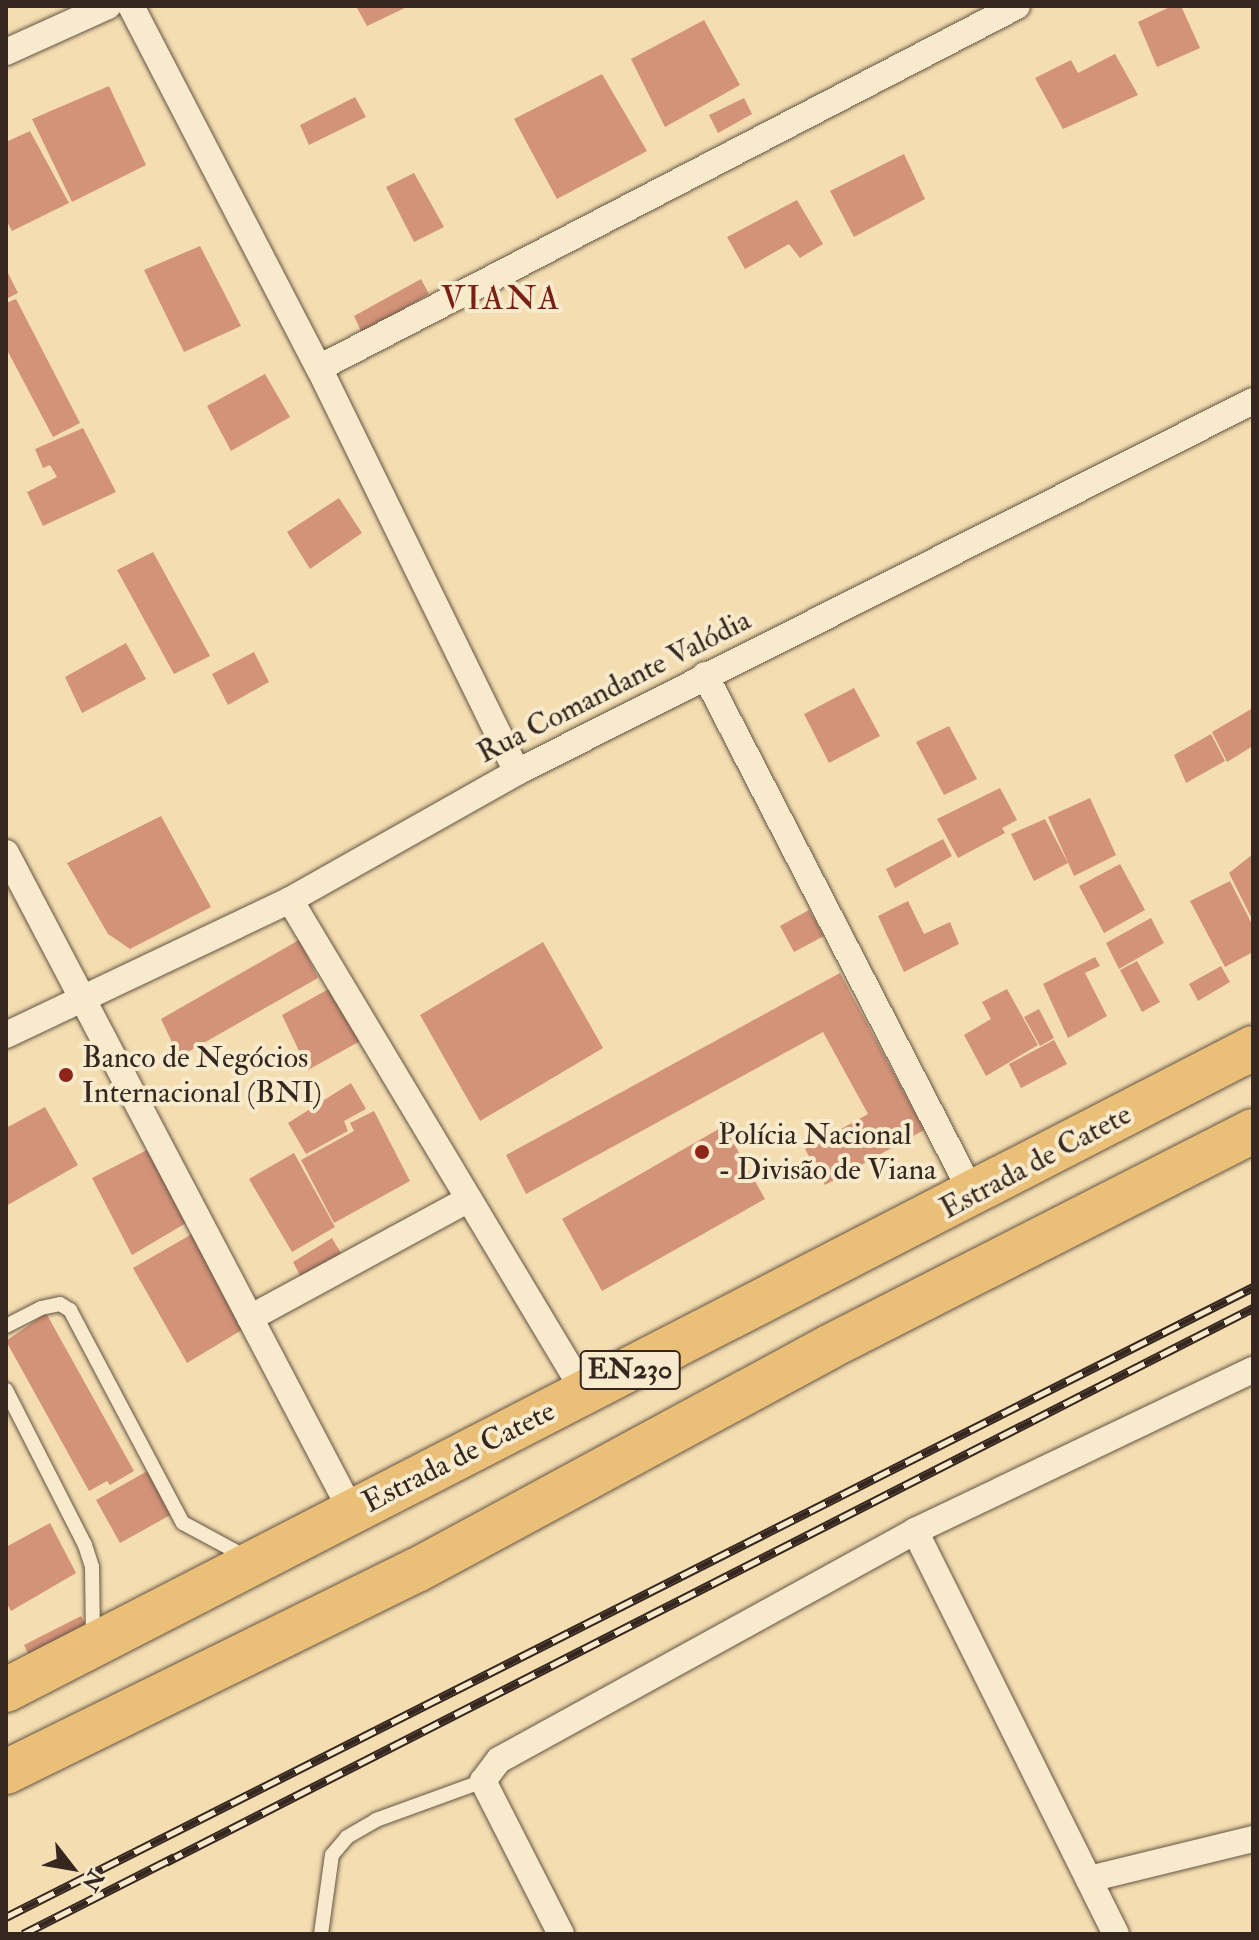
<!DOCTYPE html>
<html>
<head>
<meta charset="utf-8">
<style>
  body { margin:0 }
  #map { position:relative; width:1259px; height:1940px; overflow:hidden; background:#f4deb1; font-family:"IM FELL Double Pica",serif }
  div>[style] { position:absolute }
  .building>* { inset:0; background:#d39378 }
  .roads { filter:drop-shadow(0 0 2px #655444) drop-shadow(0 0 2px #655444) }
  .service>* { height:14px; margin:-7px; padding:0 7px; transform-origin:7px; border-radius:7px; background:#f8eacc }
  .minor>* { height:26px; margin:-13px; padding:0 13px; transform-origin:13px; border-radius:13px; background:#f8eacc }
  .trunk>* { height:44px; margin:-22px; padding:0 22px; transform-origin:22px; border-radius:22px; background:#eabf78 }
  .rail>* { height:9px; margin-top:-4.5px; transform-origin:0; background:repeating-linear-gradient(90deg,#f8eacc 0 18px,#35261f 0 36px); box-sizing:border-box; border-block:2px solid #35261f }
  .dots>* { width:22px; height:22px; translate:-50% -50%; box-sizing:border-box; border:4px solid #f8eacc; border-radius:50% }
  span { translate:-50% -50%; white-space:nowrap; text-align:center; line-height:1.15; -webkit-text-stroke:8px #f8eacc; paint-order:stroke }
  .shield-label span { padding:2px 6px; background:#f8eacc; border:2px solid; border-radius:6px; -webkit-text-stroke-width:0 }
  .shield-label { font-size:28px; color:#35261f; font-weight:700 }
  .street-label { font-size:30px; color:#35261f }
  .poi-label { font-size:30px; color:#35261f }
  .left { translate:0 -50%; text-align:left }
  .quarter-label { font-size:34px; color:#7a1f14; letter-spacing:2px }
  .frame { position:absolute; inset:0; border:8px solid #35261f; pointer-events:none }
  .north { position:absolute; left:32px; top:1828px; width:80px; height:80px; -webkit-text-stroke:6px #f8eacc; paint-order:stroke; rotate:121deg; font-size:22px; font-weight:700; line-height:32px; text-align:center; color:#35261f }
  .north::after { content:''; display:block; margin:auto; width:28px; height:36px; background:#35261f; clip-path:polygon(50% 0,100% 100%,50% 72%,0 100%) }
</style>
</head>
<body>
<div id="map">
  <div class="building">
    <div style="clip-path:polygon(356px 6px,409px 6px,367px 26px)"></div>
    <div style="clip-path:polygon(1172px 6px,1181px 6px,1200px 48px,1157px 67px,1138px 22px)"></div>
    <div style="clip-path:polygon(704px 20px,740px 85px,665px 127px,631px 59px)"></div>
    <div style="clip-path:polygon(1115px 54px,1138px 95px,1063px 129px,1035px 78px,1071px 60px,1078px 73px)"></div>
    <div style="clip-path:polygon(602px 74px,647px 151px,557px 199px,514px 119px)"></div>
    <div style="clip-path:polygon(109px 86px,146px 165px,72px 202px,32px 119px)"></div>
    <div style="clip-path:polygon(355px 97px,366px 117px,309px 145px,300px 125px)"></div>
    <div style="clip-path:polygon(744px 98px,752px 114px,718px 133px,709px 115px)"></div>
    <div style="clip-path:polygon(30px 131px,69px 203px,12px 231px,6px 220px,6px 142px)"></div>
    <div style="clip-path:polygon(904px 154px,925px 199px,854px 237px,830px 191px)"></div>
    <div style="clip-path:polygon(414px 173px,444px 227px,414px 242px,386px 187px)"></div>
    <div style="clip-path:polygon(797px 200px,823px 244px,800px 258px,789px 244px,745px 269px,727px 237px)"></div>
    <div style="clip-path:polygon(200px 246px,241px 326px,184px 352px,144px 270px)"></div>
    <div style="clip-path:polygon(6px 269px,18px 293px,6px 299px)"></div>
    <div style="clip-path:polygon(421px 279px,429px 294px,362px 333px,354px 316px)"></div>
    <div style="clip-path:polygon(16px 299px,80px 423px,53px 437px,6px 348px,6px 303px)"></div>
    <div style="clip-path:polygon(265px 374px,290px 417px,231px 451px,207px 406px)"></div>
    <div style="clip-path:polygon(83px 428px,116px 492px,43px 526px,27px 492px,57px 477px,50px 465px,43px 468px,35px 449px)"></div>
    <div style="clip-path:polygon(339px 498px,362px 533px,310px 569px,287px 532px)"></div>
    <div style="clip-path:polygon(153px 552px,210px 656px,174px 674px,117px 570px)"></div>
    <div style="clip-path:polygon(126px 643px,146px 679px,82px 713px,65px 677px)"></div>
    <div style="clip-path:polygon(254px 652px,269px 682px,228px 705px,212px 674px)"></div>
    <div style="clip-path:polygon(854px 688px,880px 736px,829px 763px,804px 714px)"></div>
    <div style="clip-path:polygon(1253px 708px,1253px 746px,1227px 762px,1212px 732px)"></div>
    <div style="clip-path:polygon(949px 726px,977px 779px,944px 795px,916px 742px)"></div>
    <div style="clip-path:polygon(1211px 734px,1225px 761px,1186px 783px,1174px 755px)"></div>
    <div style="clip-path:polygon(1000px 788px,1017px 820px,1002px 828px,1005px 833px,958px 858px,937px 819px)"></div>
    <div style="clip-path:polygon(1090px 798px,1116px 855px,1074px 876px,1048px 817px)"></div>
    <div style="clip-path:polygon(161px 816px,211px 907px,130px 949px,108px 934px,67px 863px)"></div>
    <div style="clip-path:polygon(1045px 819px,1068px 863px,1034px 881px,1011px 834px)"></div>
    <div style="clip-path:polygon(943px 839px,952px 856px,895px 888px,886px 869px)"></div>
    <div style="clip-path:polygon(1253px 854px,1253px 921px,1229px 873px)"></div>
    <div style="clip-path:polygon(1120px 864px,1145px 910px,1104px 933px,1079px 886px)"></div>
    <div style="clip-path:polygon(1230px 881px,1253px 926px,1253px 952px,1225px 967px,1190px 901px)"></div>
    <div style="clip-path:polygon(908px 901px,924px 934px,950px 922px,959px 944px,904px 972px,878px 916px)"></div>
    <div style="clip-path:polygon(809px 910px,824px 936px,794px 952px,780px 926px)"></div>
    <div style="clip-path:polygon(1151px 918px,1164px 943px,1119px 969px,1106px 943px)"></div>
    <div style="clip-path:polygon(299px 940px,318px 978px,179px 1057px,161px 1019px)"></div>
    <div style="clip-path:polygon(543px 942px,603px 1048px,480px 1121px,420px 1015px)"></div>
    <div style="clip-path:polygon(1095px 957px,1100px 966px,1085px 973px,1107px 1016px,1068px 1038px,1043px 984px)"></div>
    <div style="clip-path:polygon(1137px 961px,1160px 1002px,1142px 1012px,1120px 970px)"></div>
    <div style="clip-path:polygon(1221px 966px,1230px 982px,1198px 1001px,1189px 984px)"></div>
    <div style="clip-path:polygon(840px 973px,924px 1130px,825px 1185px,805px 1149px,868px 1114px,823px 1032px,526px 1194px,506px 1155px)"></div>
    <div style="clip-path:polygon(334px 986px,362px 1040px,308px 1070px,282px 1015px)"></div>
    <div style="clip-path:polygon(1007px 989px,1038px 1045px,986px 1076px,964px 1035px,991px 1019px,982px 1002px)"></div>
    <div style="clip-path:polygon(1039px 1009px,1054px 1038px,1040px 1046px,1024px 1017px)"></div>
    <div style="clip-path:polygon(1054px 1040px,1067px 1064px,1021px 1088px,1009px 1064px)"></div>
    <div style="clip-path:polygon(351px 1083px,366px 1109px,344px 1121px,348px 1131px,306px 1154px,288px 1123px)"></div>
    <div style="clip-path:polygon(45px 1107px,78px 1165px,6px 1206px,6px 1128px)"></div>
    <div style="clip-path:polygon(374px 1111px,410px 1181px,334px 1223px,301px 1160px,354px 1131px,350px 1123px)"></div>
    <div style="clip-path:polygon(724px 1126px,765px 1199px,602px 1291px,562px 1219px)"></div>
    <div style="clip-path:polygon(147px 1150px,186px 1223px,132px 1255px,92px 1178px)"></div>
    <div style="clip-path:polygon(294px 1153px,335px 1227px,292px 1252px,249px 1179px)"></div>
    <div style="clip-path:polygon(192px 1234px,245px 1328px,187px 1363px,133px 1268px)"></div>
    <div style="clip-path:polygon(332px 1238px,342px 1255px,302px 1279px,293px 1262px)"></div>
    <div style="clip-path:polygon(46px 1313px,134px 1471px,110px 1485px,107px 1481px,89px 1491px,6px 1341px)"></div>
    <div style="clip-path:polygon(151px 1469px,174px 1513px,120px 1543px,96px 1500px)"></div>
    <div style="clip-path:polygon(50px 1523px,76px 1573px,11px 1611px,6px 1602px,6px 1547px)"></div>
    <div style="clip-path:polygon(81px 1616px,89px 1630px,31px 1659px,24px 1645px)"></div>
  </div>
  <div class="roads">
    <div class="service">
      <div style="left:6px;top:1326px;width:39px;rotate:-27deg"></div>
      <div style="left:41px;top:1308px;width:19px;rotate:-12deg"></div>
      <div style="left:60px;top:1304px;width:12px;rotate:31deg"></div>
      <div style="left:70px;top:1310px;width:241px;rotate:62.1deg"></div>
      <div style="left:183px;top:1523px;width:74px;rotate:28.3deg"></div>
      <div style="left:6px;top:1390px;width:174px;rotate:63deg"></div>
      <div style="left:85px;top:1545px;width:23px;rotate:72deg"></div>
      <div style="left:92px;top:1567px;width:71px;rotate:89.2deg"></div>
      <div style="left:321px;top:1934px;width:80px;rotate:-82.1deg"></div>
      <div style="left:332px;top:1855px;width:23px;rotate:-50deg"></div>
      <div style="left:347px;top:1837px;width:34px;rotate:-30deg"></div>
      <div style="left:376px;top:1820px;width:114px;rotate:-20deg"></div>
    </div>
    <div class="minor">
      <div style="left:131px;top:6px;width:408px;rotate:62.6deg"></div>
      <div style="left:319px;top:368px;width:450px;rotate:63.9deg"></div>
      <div style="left:6px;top:52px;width:112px;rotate:-24.3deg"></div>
      <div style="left:319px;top:368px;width:786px;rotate:-27.41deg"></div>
      <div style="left:705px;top:675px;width:585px;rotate:62.73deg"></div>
      <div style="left:6px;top:853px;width:744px;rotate:62.3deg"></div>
      <div style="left:290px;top:900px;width:575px;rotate:59.1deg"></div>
      <div style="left:6px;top:1035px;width:314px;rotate:-25.4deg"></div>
      <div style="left:290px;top:900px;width:261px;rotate:-29.4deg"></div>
      <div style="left:517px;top:772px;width:824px;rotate:-26.75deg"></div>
      <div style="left:250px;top:1318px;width:249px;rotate:-28.5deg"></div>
      <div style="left:915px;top:1531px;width:450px;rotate:63.5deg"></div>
      <div style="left:1089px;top:1879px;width:169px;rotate:-13.7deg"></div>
      <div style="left:561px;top:1934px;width:172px;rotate:-117deg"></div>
      <div style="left:483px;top:1781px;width:26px;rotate:-53deg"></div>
      <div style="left:499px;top:1760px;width:475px;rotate:-28.8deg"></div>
      <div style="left:915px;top:1531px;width:374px;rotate:-25.5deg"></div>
    </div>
    <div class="trunk">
      <div style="left:6px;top:1690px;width:1403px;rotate:-27.24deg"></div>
      <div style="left:6px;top:1772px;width:458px;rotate:-26.2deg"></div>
      <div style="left:417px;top:1570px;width:468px;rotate:-28.4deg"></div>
      <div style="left:829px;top:1347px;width:476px;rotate:-27deg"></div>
    </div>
  </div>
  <div class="rail">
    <div style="left:166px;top:1862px;width:1220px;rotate:-27.01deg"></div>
    <div style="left:6px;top:1917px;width:1397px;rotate:-26.8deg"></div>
    <div style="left:23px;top:1934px;width:170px;rotate:-26.9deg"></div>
  </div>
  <div class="dots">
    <div style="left:66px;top:1075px;background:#8f2418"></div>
    <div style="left:702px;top:1152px;background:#8f2418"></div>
  </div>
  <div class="shield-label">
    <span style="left:630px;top:1370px">EN230</span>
  </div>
  <div class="street-label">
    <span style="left:614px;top:687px;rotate:-27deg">Rua Comandante Valódia</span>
    <span style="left:1036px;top:1162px;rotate:-28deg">Estrada de Catete</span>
    <span style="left:459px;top:1457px;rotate:-27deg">Estrada de Catete</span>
  </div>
  <div class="poi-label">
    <span class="left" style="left:82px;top:1075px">Banco de Negócios<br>Internacional (BNI)</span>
    <span class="left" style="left:718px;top:1152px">Polícia Nacional<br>- Divisão de Viana</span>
  </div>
  <div class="quarter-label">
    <span style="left:501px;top:299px">VIANA</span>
  </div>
  <div class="frame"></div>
  <div class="north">N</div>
</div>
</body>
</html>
